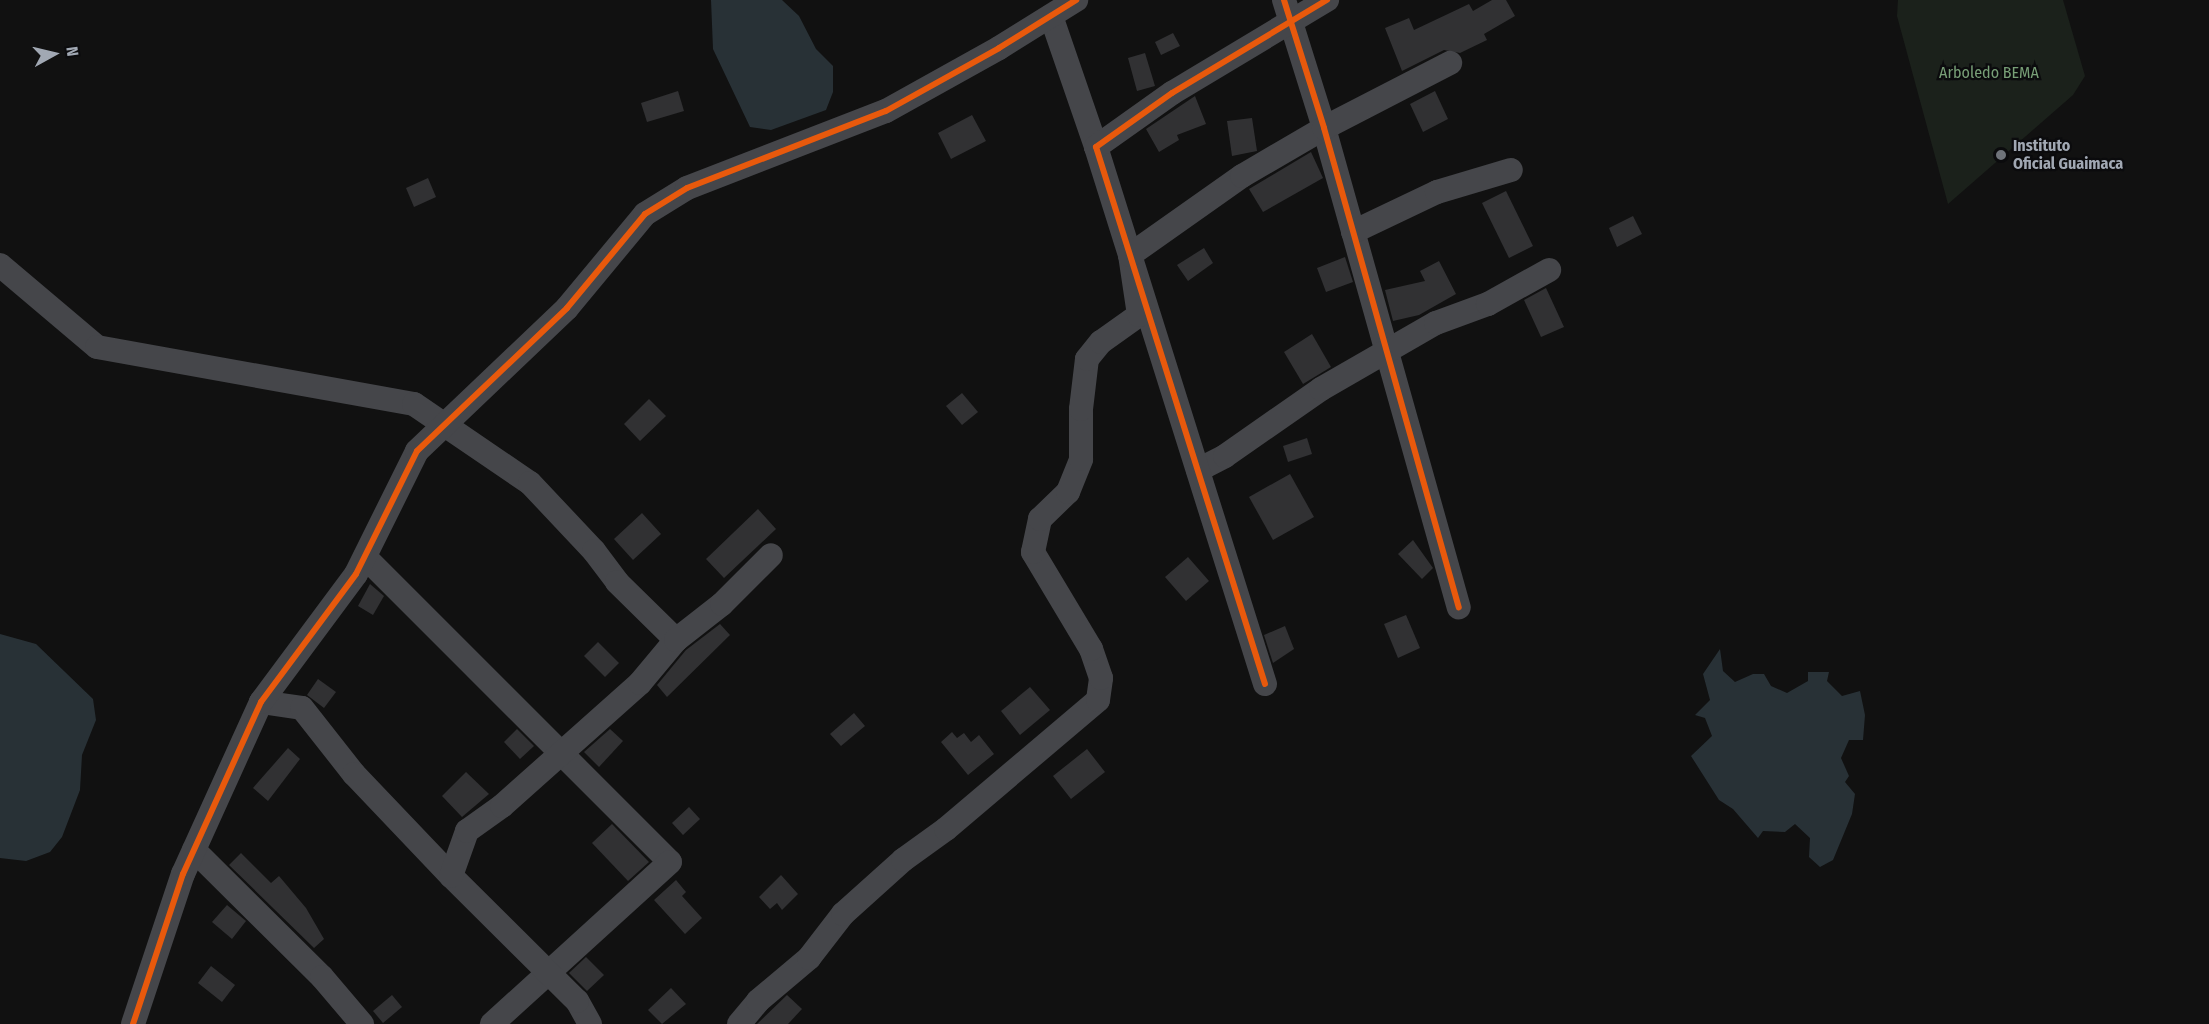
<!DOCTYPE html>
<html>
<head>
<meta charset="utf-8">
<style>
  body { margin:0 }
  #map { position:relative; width:2209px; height:1024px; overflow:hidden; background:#111; font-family:"Fira Sans Condensed",sans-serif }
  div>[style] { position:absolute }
  .green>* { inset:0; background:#1b211b }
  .water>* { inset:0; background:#283136 }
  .building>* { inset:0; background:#313133 }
  .minor>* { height:24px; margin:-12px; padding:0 12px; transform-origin:12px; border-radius:12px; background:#45464a }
  .cycleway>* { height:6px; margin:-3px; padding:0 3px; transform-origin:3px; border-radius:3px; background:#e8590c }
  .dots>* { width:16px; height:16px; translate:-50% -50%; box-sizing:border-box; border:3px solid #0b0b0d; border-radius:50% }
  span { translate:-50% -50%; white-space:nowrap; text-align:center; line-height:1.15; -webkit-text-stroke:4.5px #0b0b0d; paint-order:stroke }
  .park-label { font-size:16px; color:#789f77 }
  .poi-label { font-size:16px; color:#a1a8b3; font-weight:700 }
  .left { translate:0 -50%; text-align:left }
  .north { position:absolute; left:24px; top:24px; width:60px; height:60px; -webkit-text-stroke:4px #0b0b0d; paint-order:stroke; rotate:82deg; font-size:16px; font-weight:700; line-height:24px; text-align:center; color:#a1a8b3 }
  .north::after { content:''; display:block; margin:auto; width:21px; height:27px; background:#a1a8b3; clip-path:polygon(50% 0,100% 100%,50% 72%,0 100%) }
</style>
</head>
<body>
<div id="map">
  <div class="green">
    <div style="clip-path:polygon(1898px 0,2063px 0,2085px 76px,2073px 95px,1948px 204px,1897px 16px)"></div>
  </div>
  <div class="water">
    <div style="clip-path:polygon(711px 0,782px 0,799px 16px,816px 49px,833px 66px,833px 92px,826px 110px,771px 130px,750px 127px,713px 49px)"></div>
    <div style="clip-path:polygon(0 634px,36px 644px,93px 699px,96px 720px,82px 755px,80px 790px,62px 837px,50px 852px,26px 861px,0 858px)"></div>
    <div style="clip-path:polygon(1720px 649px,1723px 671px,1735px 682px,1753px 674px,1764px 674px,1771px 686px,1787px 693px,1808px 681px,1808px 672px,1829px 672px,1827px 681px,1842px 696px,1860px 691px,1865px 715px,1863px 740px,1849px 740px,1841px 758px,1849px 776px,1845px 782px,1855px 794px,1852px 814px,1833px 860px,1820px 867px,1809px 857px,1810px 838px,1795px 824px,1785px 832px,1763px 831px,1758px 838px,1733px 809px,1719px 800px,1691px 756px,1712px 736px,1705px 718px,1695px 715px,1710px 700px,1703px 674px)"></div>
  </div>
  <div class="building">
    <div style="clip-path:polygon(1492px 0,1506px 0,1515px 16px,1484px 34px,1487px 40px,1460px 53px,1444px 50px,1402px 71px,1385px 28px,1409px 18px,1414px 30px,1469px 4px,1473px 11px)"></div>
    <div style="clip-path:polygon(1173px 33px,1180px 46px,1161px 55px,1155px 42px)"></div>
    <div style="clip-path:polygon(1145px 53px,1155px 86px,1137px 91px,1128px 58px)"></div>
    <div style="clip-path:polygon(678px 91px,684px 111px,647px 122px,641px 103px)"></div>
    <div style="clip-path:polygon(1435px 91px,1448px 119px,1423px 132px,1410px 104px)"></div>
    <div style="clip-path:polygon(1195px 96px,1206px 124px,1177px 135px,1179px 140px,1159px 152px,1146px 129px)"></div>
    <div style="clip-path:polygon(972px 115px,986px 141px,951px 159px,938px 133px)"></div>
    <div style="clip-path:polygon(1252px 118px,1257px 151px,1232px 156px,1227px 121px)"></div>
    <div style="clip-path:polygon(1311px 152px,1323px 178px,1263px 212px,1249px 189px)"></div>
    <div style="clip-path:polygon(428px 178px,436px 197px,414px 207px,406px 188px)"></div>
    <div style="clip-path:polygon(1506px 191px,1533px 246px,1509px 258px,1482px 203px)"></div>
    <div style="clip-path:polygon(1633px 216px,1642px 234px,1617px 247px,1609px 228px)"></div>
    <div style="clip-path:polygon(1204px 248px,1213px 263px,1188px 281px,1177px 265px)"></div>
    <div style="clip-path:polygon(1345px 257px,1353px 282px,1326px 292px,1317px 268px)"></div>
    <div style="clip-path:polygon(1439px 261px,1456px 294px,1419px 315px,1393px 321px,1385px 290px,1425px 281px,1420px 271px)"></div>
    <div style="clip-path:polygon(1546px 288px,1564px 327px,1541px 337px,1524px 300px)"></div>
    <div style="clip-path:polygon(1312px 334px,1331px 367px,1303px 384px,1284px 352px)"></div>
    <div style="clip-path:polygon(962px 393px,978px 412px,962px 425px,946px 406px)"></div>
    <div style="clip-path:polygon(649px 399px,666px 416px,640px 441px,624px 424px)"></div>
    <div style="clip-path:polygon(1307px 438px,1312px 454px,1288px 462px,1283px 446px)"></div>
    <div style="clip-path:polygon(1290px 474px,1314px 517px,1273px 540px,1249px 497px)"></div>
    <div style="clip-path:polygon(758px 509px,776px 529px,724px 578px,706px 559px)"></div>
    <div style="clip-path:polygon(642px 513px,661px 534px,633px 560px,614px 539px)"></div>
    <div style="clip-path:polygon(1413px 540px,1433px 568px,1422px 579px,1398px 554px)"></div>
    <div style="clip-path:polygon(1188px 557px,1209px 581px,1186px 601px,1165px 577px)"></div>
    <div style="clip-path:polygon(370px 584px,384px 596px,373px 615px,358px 606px)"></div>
    <div style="clip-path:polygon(1406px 615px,1420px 648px,1398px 658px,1384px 624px)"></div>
    <div style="clip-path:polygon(720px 624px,730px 635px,667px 697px,657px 685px,686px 650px)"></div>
    <div style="clip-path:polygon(1285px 626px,1294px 649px,1273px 663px,1264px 635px)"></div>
    <div style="clip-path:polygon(598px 642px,619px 663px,605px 677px,584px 656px)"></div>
    <div style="clip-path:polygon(318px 679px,336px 692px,324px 708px,307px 695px)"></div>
    <div style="clip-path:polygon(1030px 687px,1050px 710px,1020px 735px,1001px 711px)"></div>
    <div style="clip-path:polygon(854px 713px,865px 726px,841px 746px,830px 734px)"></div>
    <div style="clip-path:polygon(517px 729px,534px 746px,520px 759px,504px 742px)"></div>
    <div style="clip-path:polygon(610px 729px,623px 741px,599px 767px,584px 752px)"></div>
    <div style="clip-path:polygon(952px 732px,957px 738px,964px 733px,971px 742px,979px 735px,994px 754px,968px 775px,941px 742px)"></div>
    <div style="clip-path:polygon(288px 748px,300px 759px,268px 801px,253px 788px)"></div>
    <div style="clip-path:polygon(1087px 749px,1105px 772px,1071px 799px,1053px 776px)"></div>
    <div style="clip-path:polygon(466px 772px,489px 794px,462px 817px,442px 796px)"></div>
    <div style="clip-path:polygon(689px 807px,700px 819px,683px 835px,672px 823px)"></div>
    <div style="clip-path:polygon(612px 824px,649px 862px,628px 881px,592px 843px)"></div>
    <div style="clip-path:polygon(241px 853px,271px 883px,279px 876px,306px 908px,324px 939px,314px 948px,229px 865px)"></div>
    <div style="clip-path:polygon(781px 875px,798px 894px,782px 910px,777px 903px,770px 909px,759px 897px)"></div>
    <div style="clip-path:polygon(676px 880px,686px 892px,682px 896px,702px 918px,685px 934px,654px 900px)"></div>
    <div style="clip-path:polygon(227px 905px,246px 921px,232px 939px,212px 922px)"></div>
    <div style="clip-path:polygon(586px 957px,604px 975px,587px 991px,569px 973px)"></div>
    <div style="clip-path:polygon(211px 966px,235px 985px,222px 1002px,198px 983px)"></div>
    <div style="clip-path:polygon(671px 988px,686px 1004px,662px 1024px,648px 1010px)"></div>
    <div style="clip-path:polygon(392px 995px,402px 1007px,383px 1023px,373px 1011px)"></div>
    <div style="clip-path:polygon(787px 995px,802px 1009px,788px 1024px,757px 1024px)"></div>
  </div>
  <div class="minor">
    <div style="left:1284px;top:0;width:134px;rotate:72.6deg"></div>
    <div style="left:1324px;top:128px;width:498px;rotate:74.3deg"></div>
    <div style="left:1051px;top:16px;width:139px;rotate:71deg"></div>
    <div style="left:1353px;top:232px;width:93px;rotate:-25.5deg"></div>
    <div style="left:1437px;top:192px;width:77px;rotate:-16.6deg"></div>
    <div style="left:0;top:265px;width:127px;rotate:40.2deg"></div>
    <div style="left:97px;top:347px;width:322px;rotate:10.2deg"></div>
    <div style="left:414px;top:404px;width:140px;rotate:34.3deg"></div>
    <div style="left:530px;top:483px;width:93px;rotate:46.7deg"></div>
    <div style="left:594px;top:551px;width:39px;rotate:53deg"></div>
    <div style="left:617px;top:582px;width:83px;rotate:44.5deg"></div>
    <div style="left:1198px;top:470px;width:30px;rotate:-27deg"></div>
    <div style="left:1225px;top:456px;width:117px;rotate:-34.9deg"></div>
    <div style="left:1321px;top:389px;width:133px;rotate:-29.9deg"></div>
    <div style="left:1436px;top:323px;width:55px;rotate:-20.1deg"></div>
    <div style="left:1488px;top:304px;width:70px;rotate:-29.1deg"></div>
    <div style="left:365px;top:557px;width:431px;rotate:45deg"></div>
    <div style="left:670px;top:862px;width:241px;rotate:137.7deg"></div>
    <div style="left:1265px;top:684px;width:563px;rotate:-107.47deg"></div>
    <div style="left:1096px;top:147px;width:93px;rotate:-35.4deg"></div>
    <div style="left:1172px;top:93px;width:181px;rotate:-31deg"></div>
    <div style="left:261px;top:702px;width:41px;rotate:8.3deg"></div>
    <div style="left:302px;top:708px;width:84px;rotate:51.8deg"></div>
    <div style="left:354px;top:774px;width:141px;rotate:46.4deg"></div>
    <div style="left:194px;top:850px;width:180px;rotate:44.8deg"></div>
    <div style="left:322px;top:977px;width:62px;rotate:49.6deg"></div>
    <div style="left:133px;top:1024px;width:158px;rotate:-71.6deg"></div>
    <div style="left:183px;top:874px;width:189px;rotate:-65.6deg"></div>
    <div style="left:261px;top:702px;width:159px;rotate:-53.4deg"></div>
    <div style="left:356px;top:574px;width:137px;rotate:-63.6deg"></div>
    <div style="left:417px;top:451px;width:207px;rotate:-43.6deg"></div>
    <div style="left:567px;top:308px;width:122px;rotate:-50.3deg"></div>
    <div style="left:645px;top:214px;width:49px;rotate:-31.8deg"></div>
    <div style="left:687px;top:188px;width:213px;rotate:-21.2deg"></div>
    <div style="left:886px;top:111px;width:129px;rotate:-29.1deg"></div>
    <div style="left:999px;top:48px;width:91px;rotate:-31.9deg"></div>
    <div style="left:590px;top:1024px;width:26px;rotate:-119deg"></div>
    <div style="left:577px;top:1001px;width:177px;rotate:-135.2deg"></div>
    <div style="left:451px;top:876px;width:48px;rotate:-70.4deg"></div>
    <div style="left:467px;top:831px;width:43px;rotate:-35.5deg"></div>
    <div style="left:502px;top:806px;width:185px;rotate:-41.7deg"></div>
    <div style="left:640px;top:683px;width:56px;rotate:-50.1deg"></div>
    <div style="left:676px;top:640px;width:58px;rotate:-38deg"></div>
    <div style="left:722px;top:604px;width:69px;rotate:-45deg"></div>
    <div style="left:739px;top:1024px;width:30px;rotate:-50deg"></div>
    <div style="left:758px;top:1001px;width:67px;rotate:-40.1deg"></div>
    <div style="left:809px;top:958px;width:56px;rotate:-52.3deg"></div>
    <div style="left:843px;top:914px;width:81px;rotate:-42deg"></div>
    <div style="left:903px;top:860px;width:53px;rotate:-35.8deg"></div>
    <div style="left:946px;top:829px;width:199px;rotate:-40.3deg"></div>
    <div style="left:1098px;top:700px;width:22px;rotate:-82deg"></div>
    <div style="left:1101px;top:678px;width:31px;rotate:-109deg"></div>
    <div style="left:1091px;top:649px;width:113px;rotate:-120.9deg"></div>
    <div style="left:1033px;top:552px;width:34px;rotate:-78deg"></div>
    <div style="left:1040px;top:519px;width:39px;rotate:-44deg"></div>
    <div style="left:1068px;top:492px;width:35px;rotate:-68deg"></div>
    <div style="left:1081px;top:459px;width:50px;rotate:-90deg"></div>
    <div style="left:1081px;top:409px;width:50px;rotate:-83.2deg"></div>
    <div style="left:1087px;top:359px;width:22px;rotate:-51deg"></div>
    <div style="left:1101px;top:342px;width:47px;rotate:-35.4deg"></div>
    <div style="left:1139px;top:315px;width:61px;rotate:-98.5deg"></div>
    <div style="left:1130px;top:255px;width:137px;rotate:-35.2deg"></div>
    <div style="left:1242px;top:176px;width:95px;rotate:-30.3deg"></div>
    <div style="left:1324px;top:128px;width:142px;rotate:-27.3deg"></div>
  </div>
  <div class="cycleway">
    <div style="left:1284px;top:0;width:134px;rotate:72.6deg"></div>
    <div style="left:1324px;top:128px;width:498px;rotate:74.3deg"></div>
    <div style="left:1265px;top:684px;width:563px;rotate:-107.47deg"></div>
    <div style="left:1096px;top:147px;width:93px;rotate:-35.4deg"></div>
    <div style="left:1172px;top:93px;width:181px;rotate:-31deg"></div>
    <div style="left:133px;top:1024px;width:158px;rotate:-71.6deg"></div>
    <div style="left:183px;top:874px;width:189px;rotate:-65.6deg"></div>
    <div style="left:261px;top:702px;width:159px;rotate:-53.4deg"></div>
    <div style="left:356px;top:574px;width:137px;rotate:-63.6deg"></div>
    <div style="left:417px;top:451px;width:207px;rotate:-43.6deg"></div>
    <div style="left:567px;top:308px;width:122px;rotate:-50.3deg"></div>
    <div style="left:645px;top:214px;width:49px;rotate:-31.8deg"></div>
    <div style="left:687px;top:188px;width:213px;rotate:-21.2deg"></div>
    <div style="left:886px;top:111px;width:129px;rotate:-29.1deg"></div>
    <div style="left:999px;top:48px;width:91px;rotate:-31.9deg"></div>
  </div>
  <div class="dots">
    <div style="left:2001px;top:155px;background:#6f737a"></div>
  </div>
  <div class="park-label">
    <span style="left:1989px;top:73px">Arboledo BEMA</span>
  </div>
  <div class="poi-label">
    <span class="left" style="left:2013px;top:155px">Instituto<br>Oficial Guaimaca</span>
  </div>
  <div class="north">N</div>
</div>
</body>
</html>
